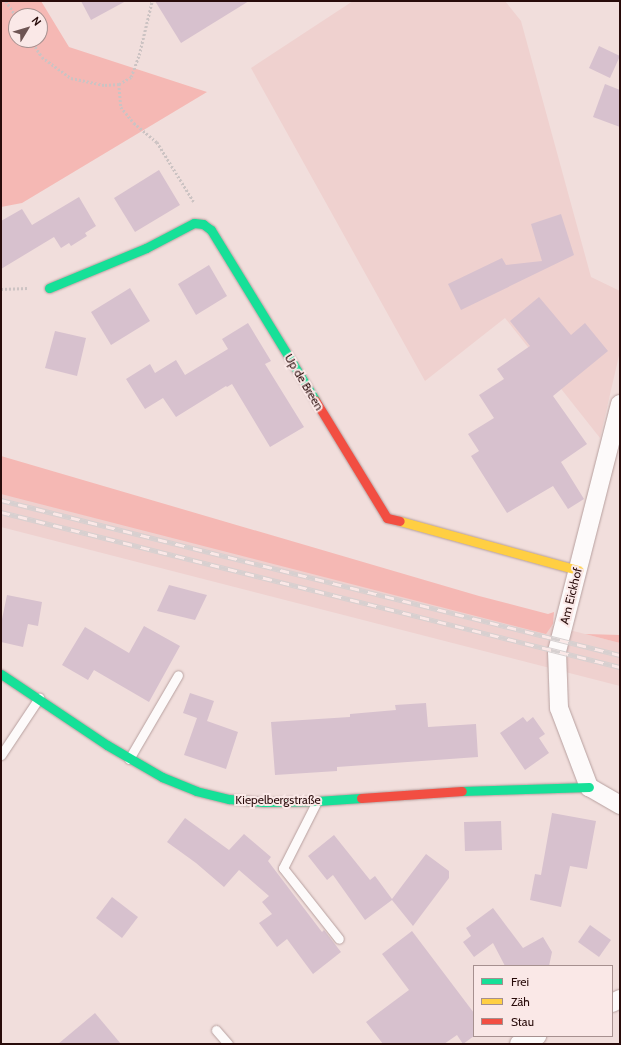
<!DOCTYPE html>
<html>
<head>
<meta charset="utf-8">
<style>
  body { margin:0 }
  #map { position:relative; width:621px; height:1045px; overflow:hidden; background:#f1dedc; font-family:Cabin,sans-serif }
  div>[style] { position:absolute }
  .built>* { inset:0; background:#efd1cf }
  .green>* { inset:0; background:#f5b8b4 }
  .building>* { inset:0; background:#d7c1ce }
  .path>* { height:2.5px; margin-top:-1.25px; transform-origin:0; background:repeating-linear-gradient(90deg,#ccc3c3 0 2px,transparent 0 4px) }
  .roads { filter:drop-shadow(0 0 1px #b7a09f) drop-shadow(0 0 1px #b7a09f) }
  .lane>* { height:9px; margin:-4.5px; padding:0 4.5px; transform-origin:4.5px; border-radius:4.5px; background:#fdfafa }
  .street>* { height:18px; margin:-9px; padding:0 9px; transform-origin:9px; border-radius:9px; background:#fdfafa }
  .fast>* { height:9px; margin:-4.5px; padding:0 4.5px; transform-origin:4.5px; border-radius:4.5px; background:#16e098 }
  .slow>* { height:9px; margin:-4.5px; padding:0 4.5px; transform-origin:4.5px; border-radius:4.5px; background:#ffcf43 }
  .jam>* { height:9px; margin:-4.5px; padding:0 4.5px; transform-origin:4.5px; border-radius:4.5px; background:#f24e42 }
  .rail>* { height:4.5px; margin-top:-2.25px; transform-origin:0; background:repeating-linear-gradient(90deg,#fae8e7 0 9px,#d7d0d0 0 18px); box-sizing:border-box; border-block:1px solid #d7d0d0 }
  span { translate:-50% -50%; white-space:nowrap; text-align:center; line-height:1.15; -webkit-text-stroke:4px #fae8e7; paint-order:stroke }
  .street-label { font-size:12px; color:#280b0a }
  .frame { position:absolute; inset:0; border:2px solid #280b0a; pointer-events:none }
  .legend { position:absolute; left:473px; top:965px; width:140px; height:72px; box-sizing:border-box; background:#fae8e7; border:1px solid #a6908f; margin:0; padding:5px 7px; list-style:none; font-size:12px; color:#280b0a }
  .legend li { display:flex; align-items:center; gap:8px; height:20px }
  .legend b { width:20px; border:1px solid #a6908f }
  .north { position:absolute; left:8px; top:8px; width:40px; height:40px; box-sizing:border-box; background:#fae8e7; border:1px solid #a6908f; border-radius:50%; rotate:52deg; font-size:11px; font-weight:700; line-height:16px; text-align:center; color:#280b0a }
  .north::after { content:''; display:block; margin:auto; width:14px; height:18px; background:#6e5554; clip-path:polygon(50% 0,100% 100%,50% 72%,0 100%) }
</style>
</head>
<body>
<div id="map">
  <div class="built">
    <div style="clip-path:polygon(353px 1px,505px 1px,521px 21px,591px 277px,620px 291px,620px 351px,600px 438px,505px 318px,425px 381px,251px 68px)"></div>
    <div style="clip-path:polygon(1px 484px,620px 643px,620px 686px,1px 527px)"></div>
  </div>
  <div class="green">
    <div style="clip-path:polygon(evenodd,1px 1px,41px 1px,69px 47px,207px 92px,22px 203px,1px 207px,1px 1px,16px 16px,40px 16px,40px 40px,16px 40px,16px 16px)"></div>
    <div style="clip-path:polygon(1px 456px,479px 596px,548px 614px,554px 612px,553px 624px,546px 634px,1px 494px)"></div>
    <div style="clip-path:polygon(585px 634px,620px 635px,620px 643px)"></div>
  </div>
  <div class="building">
    <div style="clip-path:polygon(81px 1px,126px 1px,91px 20px)"></div>
    <div style="clip-path:polygon(155px 1px,249px 1px,181px 43px)"></div>
    <div style="clip-path:polygon(599px 46px,620px 56px,610px 78px,589px 68px)"></div>
    <div style="clip-path:polygon(605px 84px,620px 90px,620px 127px,593px 117px)"></div>
    <div style="clip-path:polygon(159px 170px,180px 205px,135px 232px,114px 198px)"></div>
    <div style="clip-path:polygon(79px 197px,96px 226px,85px 233px,87px 236px,71px 246px,69px 243px,61px 248px,54px 237px,1px 269px,1px 221px,22px 209px,32px 225px)"></div>
    <div style="clip-path:polygon(561px 214px,574px 255px,461px 310px,448px 284px,502px 258px,506px 265px,542px 261px,531px 224px)"></div>
    <div style="clip-path:polygon(209px 265px,227px 296px,196px 315px,178px 284px)"></div>
    <div style="clip-path:polygon(130px 288px,150px 321px,111px 345px,91px 312px)"></div>
    <div style="clip-path:polygon(539px 297px,571px 335px,585px 323px,608px 351px,553px 396px,587px 444px,561px 462px,584px 499px,568px 509px,553px 486px,507px 513px,471px 456px,479px 451px,468px 434px,494px 418px,479px 395px,504px 379px,497px 369px,530px 346px,510px 321px)"></div>
    <div style="clip-path:polygon(248px 323px,271px 361px,265px 364px,304px 427px,270px 447px,232px 384px,227px 387px,226px 386px,176px 417px,163px 398px,145px 409px,126px 379px,150px 364px,155px 373px,176px 360px,185px 375px,228px 349px,222px 339px)"></div>
    <div style="clip-path:polygon(55px 331px,86px 338px,77px 376px,45px 368px)"></div>
    <div style="clip-path:polygon(169px 585px,207px 595px,195px 620px,157px 611px)"></div>
    <div style="clip-path:polygon(7px 595px,42px 602px,38px 626px,28px 624px,23px 647px,1px 642px,1px 624px)"></div>
    <div style="clip-path:polygon(144px 626px,180px 646px,149px 702px,94px 670px,88px 680px,62px 665px,85px 627px,129px 653px)"></div>
    <div style="clip-path:polygon(190px 693px,214px 701px,207px 721px,238px 732px,226px 769px,184px 755px,197px 718px,183px 713px)"></div>
    <div style="clip-path:polygon(426px 703px,428px 727px,476px 724px,478px 757px,337px 767px,337px 771px,275px 775px,271px 722px,350px 717px,350px 714px,396px 710px,395px 705px)"></div>
    <div style="clip-path:polygon(523px 717px,527px 722px,533px 717px,545px 734px,539px 738px,549px 753px,525px 770px,500px 733px)"></div>
    <div style="clip-path:polygon(552px 813px,596px 821px,587px 869px,570px 866px,561px 907px,530px 900px,535px 874px,541px 875px)"></div>
    <div style="clip-path:polygon(185px 818px,229px 850px,244px 834px,271px 857px,268px 861px,322px 932px,324px 930px,341px 952px,313px 974px,287px 939px,277px 947px,259px 923px,272px 914px,262px 902px,269px 896px,239px 870px,224px 887px,196px 863px,167px 842px)"></div>
    <div style="clip-path:polygon(501px 821px,502px 850px,465px 851px,464px 822px)"></div>
    <div style="clip-path:polygon(334px 835px,370px 880px,375px 876px,392px 899px,426px 854px,449px 871px,449px 878px,413px 926px,392px 900px,365px 920px,333px 875px,327px 880px,308px 856px)"></div>
    <div style="clip-path:polygon(112px 897px,138px 917px,122px 938px,96px 918px)"></div>
    <div style="clip-path:polygon(493px 908px,523px 948px,543px 937px,552px 952px,549px 966px,505px 966px,493px 943px,474px 957px,463px 942px,471px 936px,466px 928px)"></div>
    <div style="clip-path:polygon(590px 925px,611px 940px,599px 957px,578px 942px)"></div>
    <div style="clip-path:polygon(412px 931px,474px 1013px,474px 1036px,463px 1044px,457px 1035px,444px 1044px,383px 1044px,366px 1022px,409px 990px,382px 954px)"></div>
    <div style="clip-path:polygon(95px 1013px,121px 1044px,58px 1044px)"></div>
  </div>
  <div class="path">
    <div style="left:6px;top:1px;width:18px;rotate:56deg"></div>
    <div style="left:31px;top:40px;width:20px;rotate:57deg"></div>
    <div style="left:42px;top:57px;width:36px;rotate:36deg"></div>
    <div style="left:71px;top:78px;width:35px;rotate:12deg"></div>
    <div style="left:105px;top:85px;width:14px;rotate:-4deg"></div>
    <div style="left:119px;top:84px;width:14px;rotate:-30deg"></div>
    <div style="left:131px;top:77px;width:23px;rotate:-70deg"></div>
    <div style="left:139px;top:55px;width:56px;rotate:-76.5deg"></div>
    <div style="left:119px;top:84px;width:23px;rotate:85deg"></div>
    <div style="left:121px;top:107px;width:21px;rotate:51deg"></div>
    <div style="left:134px;top:123px;width:30px;rotate:40deg"></div>
    <div style="left:157px;top:142px;width:70px;rotate:58.3deg"></div>
    <div style="left:1px;top:289px;width:27px;rotate:-2deg"></div>
  </div>
  <div class="roads">
    <div class="lane">
      <div style="left:1px;top:755px;width:69px;rotate:-56.3deg"></div>
      <div style="left:129px;top:759px;width:97px;rotate:-59.7deg"></div>
      <div style="left:317px;top:801px;width:75px;rotate:116.9deg"></div>
      <div style="left:283px;top:868px;width:90px;rotate:51.7deg"></div>
      <div style="left:216px;top:1030px;width:18px;rotate:49deg"></div>
    </div>
    <div class="street">
      <div style="left:620px;top:404px;width:255px;rotate:104.3deg"></div>
      <div style="left:557px;top:651px;width:57px;rotate:88deg"></div>
      <div style="left:559px;top:708px;width:85px;rotate:69.2deg"></div>
      <div style="left:589px;top:787px;width:36px;rotate:30deg"></div>
      <div style="left:612px;top:1003px;width:9px;rotate:-27deg"></div>
      <div style="left:519px;top:1044px;width:20px;rotate:-24deg"></div>
    </div>
    <div class="fast">
      <div style="left:49px;top:288px;width:105px;rotate:-22.4deg"></div>
      <div style="left:146px;top:248px;width:54px;rotate:-27.5deg"></div>
      <div style="left:194px;top:223px;width:9px;rotate:6deg"></div>
      <div style="left:203px;top:224px;width:10px;rotate:37deg"></div>
      <div style="left:211px;top:230px;width:199px;rotate:58.5deg"></div>
      <div style="left:1px;top:674px;width:128px;rotate:33.8deg"></div>
      <div style="left:107px;top:745px;width:64px;rotate:30.2deg"></div>
      <div style="left:162px;top:777px;width:37px;rotate:22deg"></div>
      <div style="left:196px;top:791px;width:34px;rotate:14deg"></div>
      <div style="left:229px;top:799px;width:35px;rotate:5deg"></div>
      <div style="left:264px;top:802px;width:53px;rotate:-1.1deg"></div>
      <div style="left:317px;top:801px;width:44px;rotate:-3.9deg"></div>
      <div style="left:462px;top:791px;width:127px;rotate:-1.8deg"></div>
    </div>
    <div class="slow">
      <div style="left:400px;top:521px;width:185px;rotate:15.4deg"></div>
    </div>
    <div class="jam">
      <div style="left:315px;top:400px;width:138px;rotate:58.6deg"></div>
      <div style="left:387px;top:518px;width:13px;rotate:13deg"></div>
      <div style="left:361px;top:798px;width:101px;rotate:-4deg"></div>
    </div>
  </div>
  <div class="rail">
    <div style="left:1px;top:500px;width:638px;rotate:14.06deg"></div>
    <div style="left:1px;top:512px;width:638px;rotate:14.06deg"></div>
  </div>
  <div class="street-label">
    <span style="left:304px;top:382px;rotate:59deg">Up de Breen</span>
    <span style="left:571px;top:596px;rotate:-76deg">Am Eickhof</span>
    <span style="left:278px;top:800px">Kiepelbergstraße</span>
  </div>
  <div class="frame"></div>
  <ul class="legend">
  <li><b style="height:5px;background:#16e098"></b>Frei</li>
  <li><b style="height:5px;background:#ffcf43"></b>Zäh</li>
  <li><b style="height:5px;background:#f24e42"></b>Stau</li>
  </ul>
  <div class="north">N</div>
</div>
</body>
</html>
